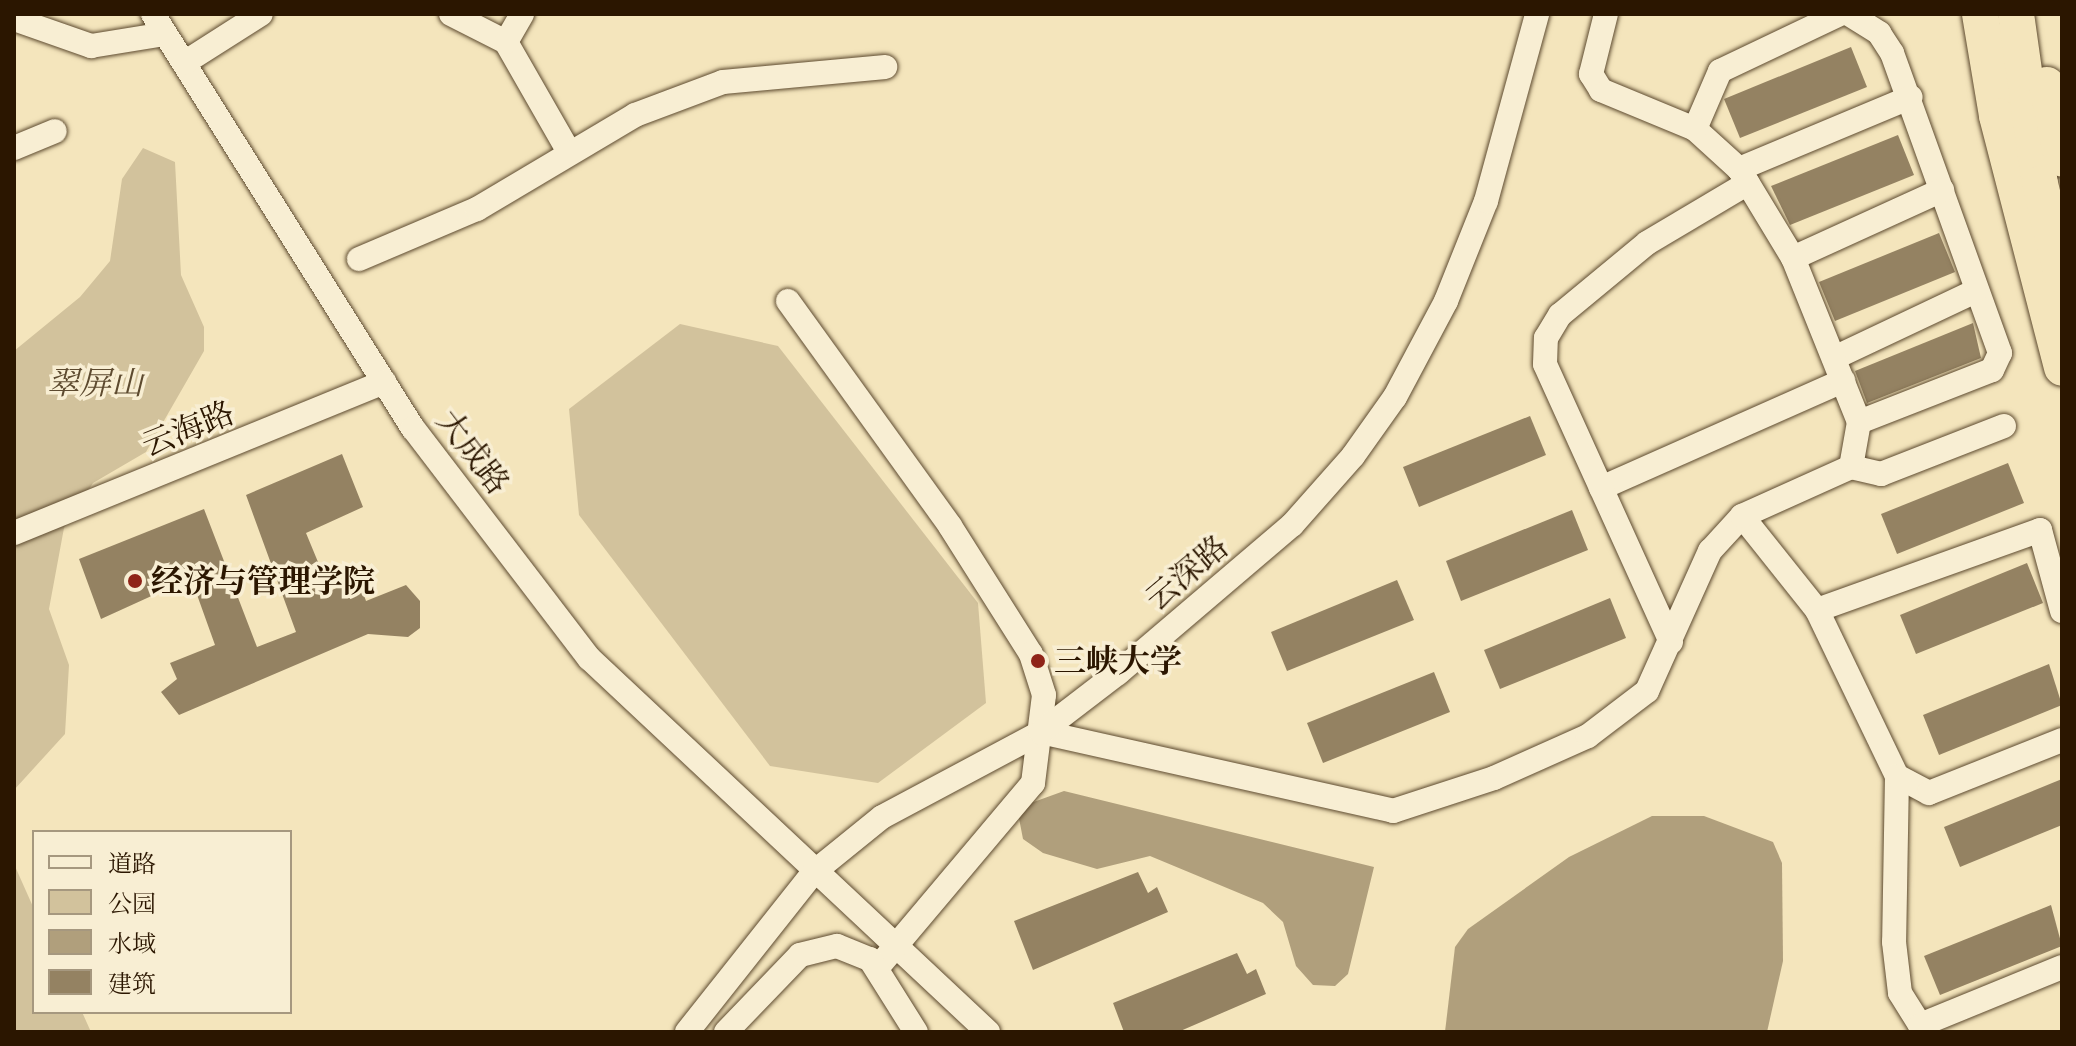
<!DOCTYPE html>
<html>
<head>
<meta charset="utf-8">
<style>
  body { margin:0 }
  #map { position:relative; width:2076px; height:1046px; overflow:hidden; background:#f4e5bc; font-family:Alegreya,"Noto Serif SC",serif }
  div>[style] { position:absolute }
  .green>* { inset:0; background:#d2c29c }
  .water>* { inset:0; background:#b09f7c }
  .building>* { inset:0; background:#948262 }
  .roads { filter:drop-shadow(0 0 2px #5d4a2f) drop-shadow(0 0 2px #5d4a2f) }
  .minor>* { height:24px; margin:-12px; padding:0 12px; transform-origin:12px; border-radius:12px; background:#f8eed3 }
  .highway>* { height:36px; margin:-18px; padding:0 18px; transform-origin:18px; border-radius:18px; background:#f4e5bc }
  .dots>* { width:22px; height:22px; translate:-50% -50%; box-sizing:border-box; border:4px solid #f8eed3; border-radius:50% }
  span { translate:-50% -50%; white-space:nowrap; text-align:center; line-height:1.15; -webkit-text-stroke:7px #f8eed3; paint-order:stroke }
  .park-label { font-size:32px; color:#5d4a2f; font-style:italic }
  .street-label { font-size:32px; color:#2b1600 }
  .poi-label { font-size:32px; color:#2b1600; font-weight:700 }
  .left { translate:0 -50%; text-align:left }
  .frame { position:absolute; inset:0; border:16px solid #2b1600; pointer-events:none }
  .legend { position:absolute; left:32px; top:830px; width:260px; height:184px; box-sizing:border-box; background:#f8eed3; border:2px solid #a6987f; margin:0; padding:10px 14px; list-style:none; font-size:24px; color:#2b1600 }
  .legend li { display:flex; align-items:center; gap:16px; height:40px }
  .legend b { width:40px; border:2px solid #a6987f }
</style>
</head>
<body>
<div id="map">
  <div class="green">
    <div style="clip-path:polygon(143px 148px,175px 162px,181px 275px,204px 327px,204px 351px,146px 452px,93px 483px,64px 528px,49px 609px,69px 665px,65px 734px,14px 790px,14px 351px,80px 297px,110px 261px,122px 179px)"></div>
    <div style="clip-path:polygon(680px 324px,778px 346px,978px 603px,986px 703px,878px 783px,770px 766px,579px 515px,569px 409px)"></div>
    <div style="clip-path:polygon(14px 864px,34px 909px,34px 1012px,82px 1012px,91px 1032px,14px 1032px)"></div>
  </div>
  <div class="water">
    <div style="clip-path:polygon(1064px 791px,1374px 867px,1348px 974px,1335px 986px,1313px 985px,1296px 966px,1283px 922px,1263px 903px,1150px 856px,1097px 869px,1043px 853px,1023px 839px,1017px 808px)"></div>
    <div style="clip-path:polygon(1652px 816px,1704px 816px,1773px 842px,1782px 863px,1783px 961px,1767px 1032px,1445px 1032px,1455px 947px,1468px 929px,1569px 857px)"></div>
  </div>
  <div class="building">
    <div style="clip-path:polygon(1851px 47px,1867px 87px,1740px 138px,1724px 99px)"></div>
    <div style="clip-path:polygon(1898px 135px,1914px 175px,1790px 225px,1771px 186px)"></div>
    <div style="clip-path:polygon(1939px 233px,1955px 272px,1835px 321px,1819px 282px)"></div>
    <div style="clip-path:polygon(1973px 323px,1981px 358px,1867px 403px,1855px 371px)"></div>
    <div style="clip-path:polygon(1530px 416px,1546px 455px,1419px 507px,1403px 467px)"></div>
    <div style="clip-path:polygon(342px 454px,363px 507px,306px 533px,330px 591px,358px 578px,366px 601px,406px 585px,420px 601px,420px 628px,408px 637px,368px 634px,179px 715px,161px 692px,177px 679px,170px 663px,215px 645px,191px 578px,101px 619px,79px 559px,204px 509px,257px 647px,296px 632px,246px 495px)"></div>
    <div style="clip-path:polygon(2008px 463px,2024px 503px,1897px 554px,1881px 514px)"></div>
    <div style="clip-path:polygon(1572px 510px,1588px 550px,1461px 601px,1446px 561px)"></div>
    <div style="clip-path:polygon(2027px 563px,2043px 603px,1916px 654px,1900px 615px)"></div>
    <div style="clip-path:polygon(1397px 580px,1414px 620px,1287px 671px,1271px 632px)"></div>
    <div style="clip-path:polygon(1610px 598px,1626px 638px,1500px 689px,1484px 650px)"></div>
    <div style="clip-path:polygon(2049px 664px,2062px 705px,1939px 755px,1923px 715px)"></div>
    <div style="clip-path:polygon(1434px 672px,1450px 712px,1323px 763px,1307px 723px)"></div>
    <div style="clip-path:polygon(2062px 779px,2062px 825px,1960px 867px,1944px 827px)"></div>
    <div style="clip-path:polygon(1138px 872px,1148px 893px,1157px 887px,1168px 912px,1033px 970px,1014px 921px)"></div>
    <div style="clip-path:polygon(2051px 905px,2062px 946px,1940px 995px,1924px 956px)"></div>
    <div style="clip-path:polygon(1237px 953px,1247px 974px,1256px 969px,1266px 994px,1178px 1032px,1124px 1032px,1113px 1003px)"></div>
  </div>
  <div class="roads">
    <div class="minor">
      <div style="left:153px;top:14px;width:489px;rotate:57.9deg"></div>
      <div style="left:413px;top:428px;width:290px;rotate:52.6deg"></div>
      <div style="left:589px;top:658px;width:547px;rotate:43.15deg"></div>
      <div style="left:451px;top:14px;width:62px;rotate:27deg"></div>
      <div style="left:506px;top:42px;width:127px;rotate:60.2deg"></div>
      <div style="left:1849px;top:14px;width:36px;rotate:32deg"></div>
      <div style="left:1879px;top:33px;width:24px;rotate:57deg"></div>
      <div style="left:1892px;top:53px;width:319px;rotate:70.2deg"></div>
      <div style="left:2000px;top:353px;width:19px;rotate:115deg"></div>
      <div style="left:1992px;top:370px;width:143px;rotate:158.6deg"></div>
      <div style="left:14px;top:19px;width:82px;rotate:19.3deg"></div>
      <div style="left:91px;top:46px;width:75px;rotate:-9.2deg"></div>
      <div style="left:506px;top:42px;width:32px;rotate:-60deg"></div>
      <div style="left:184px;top:63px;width:91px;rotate:-32.5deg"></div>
      <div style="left:1695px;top:129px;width:63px;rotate:-66.7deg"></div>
      <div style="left:1720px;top:71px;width:133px;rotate:-25.4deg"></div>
      <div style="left:14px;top:148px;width:44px;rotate:-22.5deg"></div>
      <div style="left:1739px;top:169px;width:186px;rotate:-22.7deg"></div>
      <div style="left:1793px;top:258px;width:164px;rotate:-24.5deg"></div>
      <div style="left:359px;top:259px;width:128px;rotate:-23deg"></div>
      <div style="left:477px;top:209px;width:184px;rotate:-30.7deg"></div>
      <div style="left:635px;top:115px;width:94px;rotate:-20.6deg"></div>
      <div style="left:723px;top:82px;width:163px;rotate:-5.3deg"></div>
      <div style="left:788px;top:301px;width:277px;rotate:54.2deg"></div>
      <div style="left:950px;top:526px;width:151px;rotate:57.7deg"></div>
      <div style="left:1031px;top:654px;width:43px;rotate:72.4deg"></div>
      <div style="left:1044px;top:695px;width:89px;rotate:97.1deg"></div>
      <div style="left:1033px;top:783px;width:241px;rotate:130.1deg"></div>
      <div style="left:1834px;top:358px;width:157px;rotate:-25.3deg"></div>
      <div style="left:1851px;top:467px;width:31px;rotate:13deg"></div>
      <div style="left:1881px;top:474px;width:132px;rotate:-21.3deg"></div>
      <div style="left:1601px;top:488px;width:265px;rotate:-23.9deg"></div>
      <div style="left:1742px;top:516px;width:120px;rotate:51.4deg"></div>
      <div style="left:1817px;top:610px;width:184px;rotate:64.3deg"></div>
      <div style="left:1897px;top:776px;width:166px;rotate:91deg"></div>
      <div style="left:1894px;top:942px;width:51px;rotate:83.3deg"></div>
      <div style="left:1900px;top:993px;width:38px;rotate:58deg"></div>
      <div style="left:1920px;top:1025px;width:153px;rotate:-22.2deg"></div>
      <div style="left:14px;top:533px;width:400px;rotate:-22.2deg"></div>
      <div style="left:1817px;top:610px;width:237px;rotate:-19.7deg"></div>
      <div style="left:2040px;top:530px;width:84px;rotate:74.8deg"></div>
      <div style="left:1671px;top:642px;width:305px;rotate:-114.4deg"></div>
      <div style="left:1545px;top:364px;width:26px;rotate:-88deg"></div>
      <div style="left:1546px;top:338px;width:27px;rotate:-59deg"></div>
      <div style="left:1560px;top:315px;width:113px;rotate:-39.6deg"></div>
      <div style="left:1647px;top:243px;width:117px;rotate:-30.7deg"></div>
      <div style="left:1041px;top:732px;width:361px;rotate:12.6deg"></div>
      <div style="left:1393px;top:811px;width:106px;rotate:-18.1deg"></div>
      <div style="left:1494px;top:778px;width:103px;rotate:-24.1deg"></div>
      <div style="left:1588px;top:736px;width:74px;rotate:-37.3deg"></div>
      <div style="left:1647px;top:691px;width:154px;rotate:-65.8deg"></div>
      <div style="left:1710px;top:551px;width:47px;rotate:-47.6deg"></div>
      <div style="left:1742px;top:516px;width:120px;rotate:-24.2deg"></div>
      <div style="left:1851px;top:467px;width:46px;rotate:-79.9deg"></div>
      <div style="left:1859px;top:422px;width:177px;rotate:-111.9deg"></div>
      <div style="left:1793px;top:258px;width:104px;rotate:-121.2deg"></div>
      <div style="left:1739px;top:169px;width:59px;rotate:-137.7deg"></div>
      <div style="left:1695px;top:129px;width:102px;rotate:-157.5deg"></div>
      <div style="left:1601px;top:90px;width:19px;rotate:-122deg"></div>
      <div style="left:1591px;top:74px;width:62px;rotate:-76deg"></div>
      <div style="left:1897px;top:776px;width:36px;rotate:28deg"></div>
      <div style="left:1929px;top:793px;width:143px;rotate:-21.7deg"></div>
      <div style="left:687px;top:1032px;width:204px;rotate:-51.6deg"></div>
      <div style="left:814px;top:872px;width:87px;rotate:-39deg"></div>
      <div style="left:882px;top:817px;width:180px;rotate:-28.1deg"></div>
      <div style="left:1041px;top:732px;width:97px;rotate:-37.5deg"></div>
      <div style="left:1118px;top:673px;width:228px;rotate:-40.4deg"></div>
      <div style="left:1292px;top:525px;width:92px;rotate:-48.5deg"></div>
      <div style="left:1353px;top:456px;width:72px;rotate:-54.6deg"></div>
      <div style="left:1395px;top:397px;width:109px;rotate:-62deg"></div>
      <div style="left:1446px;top:301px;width:108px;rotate:-68.2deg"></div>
      <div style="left:1486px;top:201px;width:194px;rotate:-74.7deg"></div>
      <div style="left:726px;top:1032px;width:107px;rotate:-46.1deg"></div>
      <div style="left:800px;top:955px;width:38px;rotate:-14deg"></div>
      <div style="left:837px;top:946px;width:35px;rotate:22deg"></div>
      <div style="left:870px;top:959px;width:86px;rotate:57.8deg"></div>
    </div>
    <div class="highway">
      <div style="left:1980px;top:14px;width:103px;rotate:80.5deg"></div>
      <div style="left:1997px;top:116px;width:260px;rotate:75.5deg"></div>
      <div style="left:2016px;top:14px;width:172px;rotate:82deg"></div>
      <div style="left:2040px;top:184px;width:94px;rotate:76.4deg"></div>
      <div style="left:2047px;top:85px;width:75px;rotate:78.4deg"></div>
    </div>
  </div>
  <div class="dots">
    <div style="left:135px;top:581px;background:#8f2418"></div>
    <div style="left:1038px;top:661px;background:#8f2418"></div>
  </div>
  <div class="park-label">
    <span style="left:95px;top:383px">翠屏山</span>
  </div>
  <div class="street-label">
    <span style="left:188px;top:429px;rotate:-22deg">云海路</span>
    <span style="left:473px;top:452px;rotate:53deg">大成路</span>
    <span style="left:1187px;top:573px;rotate:-40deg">云深路</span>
  </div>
  <div class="poi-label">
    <span class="left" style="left:151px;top:581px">经济与管理学院</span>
    <span class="left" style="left:1054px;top:661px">三峡大学</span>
  </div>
  <div class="frame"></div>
  <ul class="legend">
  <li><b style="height:10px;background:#f8eed3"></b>道路</li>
  <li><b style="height:22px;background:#d2c29c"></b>公园</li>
  <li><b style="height:22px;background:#b09f7c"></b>水域</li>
  <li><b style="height:22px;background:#948262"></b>建筑</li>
  </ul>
</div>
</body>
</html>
